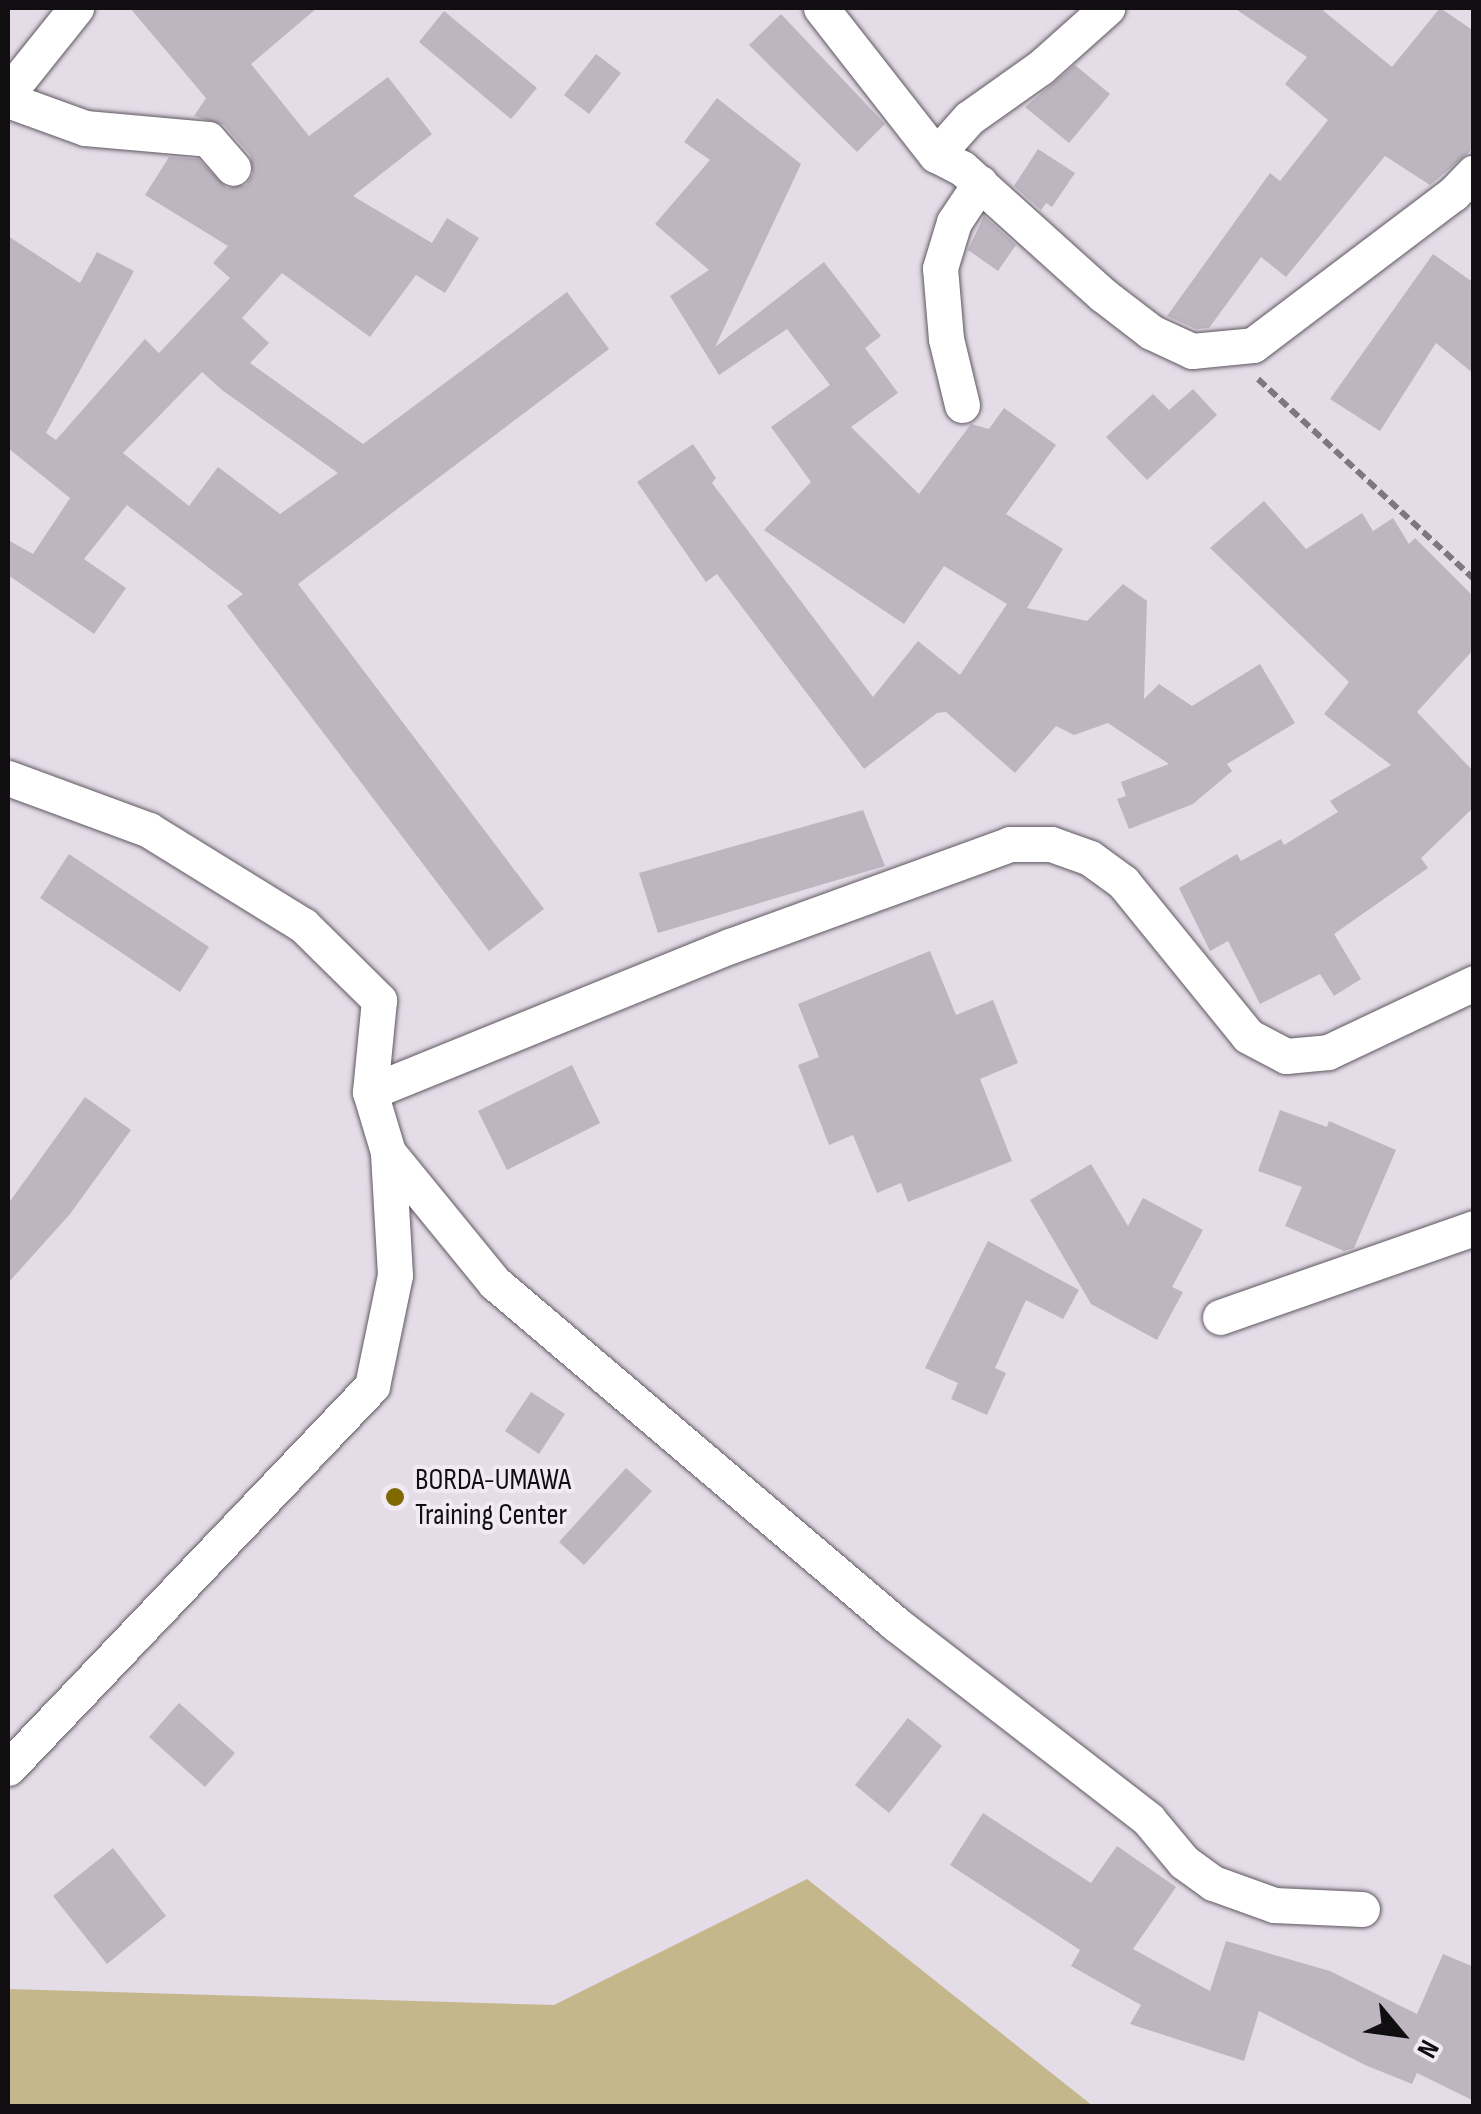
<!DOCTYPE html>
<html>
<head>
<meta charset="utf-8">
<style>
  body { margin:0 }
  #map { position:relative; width:1481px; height:2114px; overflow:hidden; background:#e4dce7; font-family:"Sofia Sans Condensed",sans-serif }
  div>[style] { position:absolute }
  .green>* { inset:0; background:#c4b78c }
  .building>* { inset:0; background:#bdb6c0 }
  .path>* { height:6px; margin-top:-3px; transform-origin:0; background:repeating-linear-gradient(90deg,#7d777f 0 10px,transparent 0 15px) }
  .roads { filter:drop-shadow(0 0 2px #5f5861) drop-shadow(0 0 2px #5f5861) }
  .street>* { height:35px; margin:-17.5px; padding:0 17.5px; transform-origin:17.5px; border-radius:17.5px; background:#fff }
  .dots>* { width:28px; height:28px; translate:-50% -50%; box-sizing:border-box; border:5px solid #f1eaf4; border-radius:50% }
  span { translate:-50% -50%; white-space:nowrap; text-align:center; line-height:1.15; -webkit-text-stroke:8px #f1eaf4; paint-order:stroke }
  .poi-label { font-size:30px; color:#110e12 }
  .left { translate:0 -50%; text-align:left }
  .frame { position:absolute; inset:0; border:10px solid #110e12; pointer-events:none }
  .north { position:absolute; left:1351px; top:1984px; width:100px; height:100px; -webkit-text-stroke:8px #f1eaf4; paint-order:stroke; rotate:119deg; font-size:28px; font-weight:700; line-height:40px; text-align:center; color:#110e12 }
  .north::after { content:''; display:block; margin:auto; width:35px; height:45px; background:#110e12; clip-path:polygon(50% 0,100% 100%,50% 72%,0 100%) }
</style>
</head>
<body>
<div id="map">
  <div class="green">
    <div style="clip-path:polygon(807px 1879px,1093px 2106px,8px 2106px,8px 1989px,554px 2005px)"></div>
  </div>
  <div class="building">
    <div style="clip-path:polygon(evenodd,130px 8px,317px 8px,251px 64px,309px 136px,388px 77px,432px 134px,353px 196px,432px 243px,447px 218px,479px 238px,445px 293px,416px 275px,370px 337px,282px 273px,242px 318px,269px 343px,250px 363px,363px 444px,567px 292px,609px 349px,298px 584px,544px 909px,489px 951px,227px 606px,243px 594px,127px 505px,84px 559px,126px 588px,94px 634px,8px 575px,8px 540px,33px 554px,70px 498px,8px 448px,8px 236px,80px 283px,97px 252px,134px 271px,46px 433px,56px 440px,145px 339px,159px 353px,230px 278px,213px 263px,228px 246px,145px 195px,169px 157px,198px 159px,227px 188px,246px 185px,253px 174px,250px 155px,224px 125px,194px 116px,206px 98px,130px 8px,202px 372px,222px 390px,338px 473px,280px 514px,218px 467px,189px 506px,123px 453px,202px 372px)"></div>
    <div style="clip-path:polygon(1234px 8px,1320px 8px,1392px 67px,1440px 8px,1474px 31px,1474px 148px,1430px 185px,1385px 156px,1286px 277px,1261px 257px,1209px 328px,1196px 329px,1167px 316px,1270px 173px,1280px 181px,1328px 120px,1285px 84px,1307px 57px)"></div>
    <div style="clip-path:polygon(444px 11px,537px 88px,511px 119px,419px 42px)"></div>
    <div style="clip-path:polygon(781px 14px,885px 124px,857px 152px,749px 45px)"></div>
    <div style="clip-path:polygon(596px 54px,621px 73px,589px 114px,564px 95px)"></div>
    <div style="clip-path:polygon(1075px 65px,1110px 94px,1069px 143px,1025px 107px)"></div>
    <div style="clip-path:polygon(717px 98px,801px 164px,715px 347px,824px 262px,881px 336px,865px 348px,898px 393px,851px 427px,919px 494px,971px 424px,989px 429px,1004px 408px,1056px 445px,1006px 514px,1063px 549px,1027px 608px,1087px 621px,1123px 584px,1147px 601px,1144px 699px,1159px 684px,1192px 706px,1260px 664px,1295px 723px,1227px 764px,1232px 771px,1193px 804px,1129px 829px,1117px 799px,1126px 796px,1121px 782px,1169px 764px,1108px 723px,1074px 735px,1056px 726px,1015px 773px,946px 712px,937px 713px,864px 769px,717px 574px,706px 582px,637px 482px,693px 444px,716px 478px,712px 483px,873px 697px,918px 641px,960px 675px,1007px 604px,944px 566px,904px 624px,764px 530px,811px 482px,771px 427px,830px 385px,787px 329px,719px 375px,670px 296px,709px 270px,655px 224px,710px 160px,684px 142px)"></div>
    <div style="clip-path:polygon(1038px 149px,1075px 173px,1052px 207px,1046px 203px,1041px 210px,1014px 186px)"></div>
    <div style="clip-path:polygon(984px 216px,1016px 245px,998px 271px,968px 250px)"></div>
    <div style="clip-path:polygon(1433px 254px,1474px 283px,1474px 374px,1436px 343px,1380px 431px,1330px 399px)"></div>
    <div style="clip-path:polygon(1193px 389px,1217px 415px,1147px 480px,1106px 437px,1153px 394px,1169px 410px)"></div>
    <div style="clip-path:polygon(1264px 501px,1306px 549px,1362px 513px,1373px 531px,1393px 518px,1409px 544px,1415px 538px,1474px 597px,1474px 649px,1417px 712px,1474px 772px,1474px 807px,1421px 858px,1428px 868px,1334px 934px,1361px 979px,1334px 996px,1320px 974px,1260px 1004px,1228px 941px,1210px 951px,1179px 888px,1237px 854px,1241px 861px,1281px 839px,1284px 845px,1338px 812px,1330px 801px,1391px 765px,1324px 714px,1349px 682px,1210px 548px)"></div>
    <div style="clip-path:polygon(863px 810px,885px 866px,658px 933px,639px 873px)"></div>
    <div style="clip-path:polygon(69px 854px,209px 947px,180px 992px,40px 898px)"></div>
    <div style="clip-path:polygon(930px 951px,956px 1015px,993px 1000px,1018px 1063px,980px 1079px,1012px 1161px,908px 1202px,901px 1183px,877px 1193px,853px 1135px,829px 1145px,798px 1065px,819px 1057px,798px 1004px)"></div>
    <div style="clip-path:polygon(572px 1065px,600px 1123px,507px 1170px,478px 1111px)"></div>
    <div style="clip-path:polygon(85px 1097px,131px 1130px,70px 1214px,8px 1283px,8px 1204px)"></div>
    <div style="clip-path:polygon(1280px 1110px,1327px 1127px,1329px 1121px,1396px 1150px,1354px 1248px,1344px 1251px,1285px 1226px,1302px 1187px,1258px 1171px)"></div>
    <div style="clip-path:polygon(1091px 1164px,1128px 1226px,1143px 1198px,1203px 1230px,1172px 1287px,1183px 1292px,1157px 1340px,1091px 1304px,1030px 1200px)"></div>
    <div style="clip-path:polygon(988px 1241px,1079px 1290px,1063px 1319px,1026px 1300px,995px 1368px,1006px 1373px,987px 1415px,951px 1399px,958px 1383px,925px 1368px)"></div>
    <div style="clip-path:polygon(531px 1392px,565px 1414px,539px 1454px,505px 1431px)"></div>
    <div style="clip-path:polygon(626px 1468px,652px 1491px,584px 1565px,559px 1542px)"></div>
    <div style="clip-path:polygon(179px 1703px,235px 1753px,205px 1787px,149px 1737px)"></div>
    <div style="clip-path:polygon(908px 1718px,942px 1746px,889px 1813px,855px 1785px)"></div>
    <div style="clip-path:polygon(983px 1813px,1091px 1883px,1117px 1846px,1176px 1887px,1133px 1949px,1210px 1991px,1226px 1941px,1330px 1971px,1417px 2014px,1443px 1954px,1474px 1967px,1474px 2101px,1417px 2073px,1412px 2084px,1365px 2065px,1259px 2011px,1244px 2061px,1130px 2024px,1141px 2005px,1071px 1966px,1080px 1950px,950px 1865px)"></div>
    <div style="clip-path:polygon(113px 1848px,166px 1916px,107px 1964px,53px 1896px)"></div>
  </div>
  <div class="path">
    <div style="left:1258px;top:379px;width:294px;rotate:42.8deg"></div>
  </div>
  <div class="roads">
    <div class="street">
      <div style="left:821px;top:8px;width:187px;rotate:52deg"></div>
      <div style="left:936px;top:155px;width:29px;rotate:27deg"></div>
      <div style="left:962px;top:168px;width:190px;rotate:42deg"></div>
      <div style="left:1103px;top:295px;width:61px;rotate:37.6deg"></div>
      <div style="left:1151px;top:332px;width:45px;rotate:24.9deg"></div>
      <div style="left:1192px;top:351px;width:61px;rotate:-5.6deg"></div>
      <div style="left:1253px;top:345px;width:251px;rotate:-37.1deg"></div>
      <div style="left:1453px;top:194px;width:30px;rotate:-46deg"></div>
      <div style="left:8px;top:93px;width:109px;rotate:-51.3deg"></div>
      <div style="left:8px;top:100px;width:82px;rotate:20deg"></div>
      <div style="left:85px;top:128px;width:123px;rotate:5.1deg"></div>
      <div style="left:208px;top:139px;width:38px;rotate:49deg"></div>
      <div style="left:936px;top:155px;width:50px;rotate:-48.3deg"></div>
      <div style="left:969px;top:118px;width:88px;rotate:-35.3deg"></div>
      <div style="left:1041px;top:67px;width:89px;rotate:-41.8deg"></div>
      <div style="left:962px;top:405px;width:68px;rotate:-103.6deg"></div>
      <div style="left:946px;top:339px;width:71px;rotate:-94.8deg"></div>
      <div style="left:940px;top:268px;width:48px;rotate:-73.1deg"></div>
      <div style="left:954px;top:222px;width:47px;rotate:-56.3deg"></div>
      <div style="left:8px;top:778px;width:150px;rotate:20.2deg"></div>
      <div style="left:149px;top:830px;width:181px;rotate:31.7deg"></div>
      <div style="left:303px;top:925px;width:107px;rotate:44.6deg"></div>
      <div style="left:379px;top:1000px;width:92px;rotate:95.6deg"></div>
      <div style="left:370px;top:1092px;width:63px;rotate:73.3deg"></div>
      <div style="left:388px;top:1152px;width:169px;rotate:50.8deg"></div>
      <div style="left:495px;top:1283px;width:526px;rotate:40.38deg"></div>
      <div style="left:896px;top:1624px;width:319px;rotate:37.7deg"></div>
      <div style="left:1148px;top:1819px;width:56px;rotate:50.1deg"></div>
      <div style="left:1184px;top:1862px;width:36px;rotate:36deg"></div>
      <div style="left:1213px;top:1883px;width:65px;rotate:19.8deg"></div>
      <div style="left:1274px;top:1905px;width:88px;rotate:2.6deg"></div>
      <div style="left:370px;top:1092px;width:388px;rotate:-22.1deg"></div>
      <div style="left:730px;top:946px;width:298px;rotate:-20deg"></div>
      <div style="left:1010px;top:844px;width:41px"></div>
      <div style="left:1051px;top:844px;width:41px;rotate:19.7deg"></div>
      <div style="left:1090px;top:858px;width:41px;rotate:36deg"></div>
      <div style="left:1123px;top:882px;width:198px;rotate:50.9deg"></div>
      <div style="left:1248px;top:1036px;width:43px;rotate:27.8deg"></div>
      <div style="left:1286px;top:1056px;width:42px;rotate:-5.4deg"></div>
      <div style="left:1328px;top:1052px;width:161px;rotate:-25.3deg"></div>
      <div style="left:1220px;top:1317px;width:269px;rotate:-19.3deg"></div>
      <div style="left:8px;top:1768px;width:528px;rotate:-46.38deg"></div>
      <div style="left:372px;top:1386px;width:113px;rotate:-78.3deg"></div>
      <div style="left:395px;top:1275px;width:123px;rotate:-93.3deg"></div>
    </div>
  </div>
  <div class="dots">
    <div style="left:395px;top:1497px;background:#816901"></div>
  </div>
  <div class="poi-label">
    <span class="left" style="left:415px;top:1497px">BORDA-UMAWA<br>Training Center</span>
  </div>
  <div class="frame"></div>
  <div class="north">N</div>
</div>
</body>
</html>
